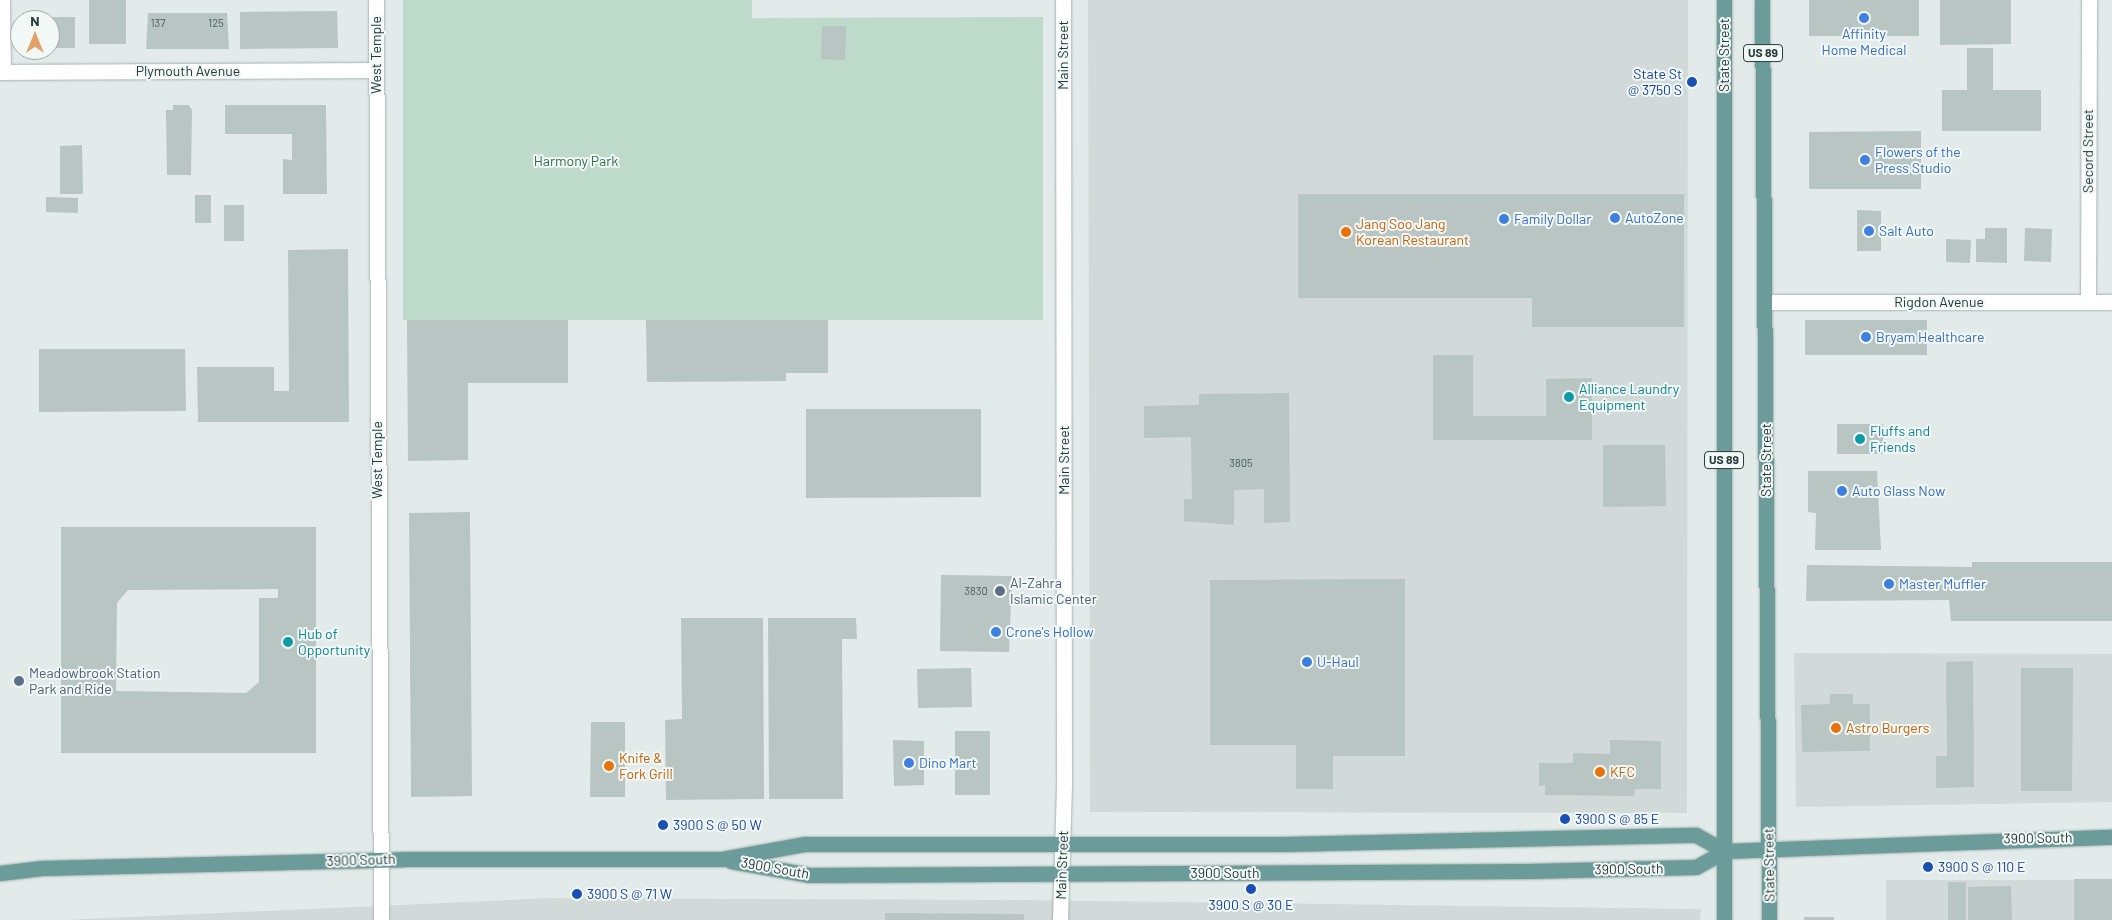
<!DOCTYPE html>
<html>
<head>
<meta charset="utf-8">
<style>
  body { margin:0 }
  #map { position:relative; width:2112px; height:920px; overflow:hidden; background:#e2ebe9; font-family:Barlow,sans-serif }
  div>[style] { position:absolute }
  .built>* { inset:0; background:#d1dad8 }
  .green>* { inset:0; background:#bddacb }
  .building>* { inset:0; background:#b8c5c2 }
  .roads { filter:drop-shadow(0 0 1px #a5b2b1) drop-shadow(0 0 1px #a5b2b1) }
  .minor>* { height:15px; margin:-7.5px; padding:0 7.5px; transform-origin:7.5px; border-radius:7.5px; background:#fff }
  .major>* { height:15px; margin:-7.5px; padding:0 7.5px; transform-origin:7.5px; border-radius:7.5px; background:#6b9c9a }
  .dots>* { width:14px; height:14px; translate:-50% -50%; box-sizing:border-box; border:2px solid #f2f8f6; border-radius:50% }
  span { translate:-50% -50%; white-space:nowrap; text-align:center; line-height:1.15; -webkit-text-stroke:4px #f2f8f6; paint-order:stroke }
  .number-label { font-size:11px; color:#495d5b }
  .number-label span { -webkit-text-stroke-width:0 }
  .shield-label span { padding:1px 4px; background:#f2f8f6; border:1px solid; border-radius:4px; -webkit-text-stroke-width:0 }
  .shield-label { font-size:12px; color:#243a39; font-weight:700 }
  .shop-label { font-size:14px; color:#366cbe }
  .left { translate:0 -50%; text-align:left }
  .street-label { font-size:14px; color:#243a39 }
  .transit-label { font-size:14px; color:#164399 }
  .right { translate:-100% -50%; text-align:right }
  .park-label { font-size:14px; color:#336c55 }
  .food-label { font-size:14px; color:#c56008 }
  .culture-label { font-size:14px; color:#0d838f }
  .service-label { font-size:14px; color:#4e5e75 }
  .north { position:absolute; left:10px; top:10px; width:50px; height:50px; box-sizing:border-box; background:#f2f8f6; border:1px solid #a0acaa; border-radius:50%; rotate:0deg; font-size:14px; font-weight:700; line-height:20px; text-align:center; color:#243a39 }
  .north::after { content:''; display:block; margin:auto; width:18px; height:22px; background:#e3a168; clip-path:polygon(50% 0,100% 100%,50% 72%,0 100%) }
</style>
</head>
<body>
<div id="map">
  <div class="built">
    <div style="clip-path:polygon(1088px 0,1688px 0,1687px 813px,1090px 812px)"></div>
    <div style="clip-path:polygon(1794px 653px,2112px 654px,2112px 802px,1796px 807px)"></div>
    <div style="clip-path:polygon(1886px 880px,2112px 880px,2112px 920px,1886px 920px)"></div>
    <div style="clip-path:polygon(552px 898px,1016px 900px,1701px 909px,1700px 920px,64px 920px)"></div>
  </div>
  <div class="green">
    <div style="clip-path:polygon(403px 0,752px 0,752px 18px,1043px 17px,1043px 320px,403px 320px)"></div>
  </div>
  <div class="building">
    <div style="clip-path:polygon(89px 0,126px 0,126px 44px,89px 44px)"></div>
    <div style="clip-path:polygon(1809px 0,1919px 0,1919px 36px,1809px 36px)"></div>
    <div style="clip-path:polygon(1940px 0,2011px 0,2011px 44px,1940px 45px)"></div>
    <div style="clip-path:polygon(337px 11px,338px 48px,240px 49px,240px 12px)"></div>
    <div style="clip-path:polygon(148px 13px,227px 13px,229px 49px,146px 49px)"></div>
    <div style="clip-path:polygon(19px 17px,75px 17px,75px 48px,50px 48px,50px 20px)"></div>
    <div style="clip-path:polygon(822px 26px,846px 26px,845px 60px,821px 59px)"></div>
    <div style="clip-path:polygon(1967px 48px,1993px 48px,1993px 90px,2041px 90px,2041px 131px,1942px 131px,1942px 90px,1967px 90px)"></div>
    <div style="clip-path:polygon(173px 105px,189px 105px,192px 110px,191px 175px,167px 175px,166px 110px,173px 110px)"></div>
    <div style="clip-path:polygon(225px 105px,326px 105px,327px 194px,283px 194px,283px 159px,292px 160px,292px 134px,225px 134px)"></div>
    <div style="clip-path:polygon(1921px 131px,1921px 189px,1809px 189px,1809px 132px)"></div>
    <div style="clip-path:polygon(82px 145px,83px 194px,60px 194px,60px 146px)"></div>
    <div style="clip-path:polygon(1298px 194px,1684px 194px,1684px 327px,1532px 327px,1532px 298px,1298px 298px)"></div>
    <div style="clip-path:polygon(195px 195px,211px 195px,211px 223px,195px 223px)"></div>
    <div style="clip-path:polygon(46px 197px,78px 198px,78px 213px,46px 212px)"></div>
    <div style="clip-path:polygon(224px 205px,244px 205px,244px 241px,224px 241px)"></div>
    <div style="clip-path:polygon(1857px 210px,1881px 211px,1881px 251px,1857px 251px)"></div>
    <div style="clip-path:polygon(1985px 228px,2007px 228px,2007px 263px,1976px 262px,1976px 239px,1985px 239px)"></div>
    <div style="clip-path:polygon(2025px 228px,2052px 229px,2051px 262px,2024px 261px)"></div>
    <div style="clip-path:polygon(1946px 239px,1971px 240px,1970px 263px,1946px 262px)"></div>
    <div style="clip-path:polygon(348px 249px,349px 422px,198px 422px,197px 367px,274px 367px,274px 391px,289px 391px,288px 250px)"></div>
    <div style="clip-path:polygon(407px 320px,568px 320px,568px 383px,468px 383px,468px 460px,408px 461px)"></div>
    <div style="clip-path:polygon(646px 320px,828px 320px,828px 373px,786px 373px,786px 381px,647px 382px)"></div>
    <div style="clip-path:polygon(1805px 320px,1927px 320px,1927px 355px,1805px 355px)"></div>
    <div style="clip-path:polygon(39px 349px,185px 349px,186px 411px,39px 412px)"></div>
    <div style="clip-path:polygon(1433px 355px,1473px 355px,1473px 416px,1546px 416px,1546px 379px,1592px 378px,1592px 440px,1433px 440px)"></div>
    <div style="clip-path:polygon(1289px 393px,1290px 522px,1264px 523px,1264px 489px,1234px 490px,1234px 525px,1184px 521px,1184px 499px,1192px 499px,1191px 437px,1144px 438px,1144px 406px,1199px 405px,1199px 394px)"></div>
    <div style="clip-path:polygon(806px 409px,981px 409px,981px 497px,806px 498px)"></div>
    <div style="clip-path:polygon(1837px 424px,1883px 424px,1883px 454px,1837px 454px)"></div>
    <div style="clip-path:polygon(1603px 445px,1665px 445px,1666px 506px,1603px 507px)"></div>
    <div style="clip-path:polygon(1808px 471px,1877px 471px,1881px 550px,1815px 550px,1816px 513px,1808px 512px)"></div>
    <div style="clip-path:polygon(470px 512px,472px 796px,411px 797px,409px 513px)"></div>
    <div style="clip-path:polygon(evenodd,61px 527px,316px 527px,316px 753px,61px 753px,61px 527px,278px 589px,278px 598px,259px 598px,259px 682px,246px 693px,116px 691px,117px 603px,128px 590px,278px 589px)"></div>
    <div style="clip-path:polygon(1972px 562px,2112px 562px,2112px 621px,1951px 621px,1949px 600px,1806px 601px,1807px 565px,1972px 567px)"></div>
    <div style="clip-path:polygon(941px 575px,1012px 576px,1009px 652px,940px 651px)"></div>
    <div style="clip-path:polygon(1405px 579px,1405px 756px,1333px 756px,1333px 789px,1296px 789px,1296px 745px,1210px 745px,1210px 580px)"></div>
    <div style="clip-path:polygon(681px 618px,763px 618px,764px 799px,666px 800px,665px 720px,682px 719px)"></div>
    <div style="clip-path:polygon(768px 618px,856px 618px,857px 639px,842px 639px,843px 799px,769px 799px)"></div>
    <div style="clip-path:polygon(1973px 661px,1974px 787px,1936px 788px,1936px 756px,1947px 756px,1946px 662px)"></div>
    <div style="clip-path:polygon(971px 668px,972px 707px,918px 708px,917px 669px)"></div>
    <div style="clip-path:polygon(2021px 668px,2073px 668px,2072px 791px,2021px 791px)"></div>
    <div style="clip-path:polygon(1830px 694px,1853px 694px,1853px 704px,1870px 704px,1870px 751px,1802px 752px,1801px 705px,1830px 704px)"></div>
    <div style="clip-path:polygon(591px 722px,625px 722px,625px 797px,590px 797px)"></div>
    <div style="clip-path:polygon(955px 731px,990px 731px,990px 795px,955px 795px)"></div>
    <div style="clip-path:polygon(893px 740px,924px 741px,924px 785px,894px 786px)"></div>
    <div style="clip-path:polygon(1610px 740px,1661px 741px,1661px 789px,1635px 789px,1634px 796px,1545px 795px,1545px 785px,1539px 786px,1539px 763px,1573px 763px,1573px 753px,1610px 754px)"></div>
    <div style="clip-path:polygon(2074px 879px,2112px 879px,2112px 920px,2074px 920px)"></div>
    <div style="clip-path:polygon(1948px 882px,1966px 882px,1966px 920px,1948px 920px)"></div>
    <div style="clip-path:polygon(2011px 886px,2012px 920px,1968px 920px,1968px 887px)"></div>
    <div style="clip-path:polygon(885px 913px,1024px 914px,1024px 920px,885px 920px)"></div>
    <div style="clip-path:polygon(1804px 917px,1834px 917px,1834px 920px,1804px 920px)"></div>
  </div>
  <div class="roads">
    <div class="minor">
      <div style="left:2px;top:0;width:72px;rotate:89.2deg"></div>
      <div style="left:376px;top:0;width:920px;rotate:89.69deg"></div>
      <div style="left:0;top:72px;width:376px;rotate:-0.3deg"></div>
      <div style="left:1766px;top:302px;width:346px"></div>
      <div style="left:2088px;top:302px;width:302px;rotate:-89.8deg"></div>
      <div style="left:1060px;top:920px;width:137px;rotate:-88.3deg"></div>
      <div style="left:1064px;top:783px;width:783px;rotate:-90.07deg"></div>
    </div>
    <div class="major">
      <div style="left:1762px;top:0;width:920px;rotate:89.56deg"></div>
      <div style="left:731px;top:861px;width:79px;rotate:10.2deg"></div>
      <div style="left:809px;top:875px;width:720px;rotate:-0.32deg"></div>
      <div style="left:1529px;top:871px;width:167px;rotate:-1.4deg"></div>
      <div style="left:1696px;top:867px;width:33px;rotate:-29deg"></div>
      <div style="left:1725px;top:851px;width:387px;rotate:-2.1deg"></div>
      <div style="left:0;top:873px;width:42px;rotate:-6.8deg"></div>
      <div style="left:42px;top:868px;width:362px;rotate:-1.4deg"></div>
      <div style="left:404px;top:859px;width:318px"></div>
      <div style="left:722px;top:859px;width:83px;rotate:-10.4deg"></div>
      <div style="left:804px;top:844px;width:481px"></div>
      <div style="left:1285px;top:844px;width:411px;rotate:-1.3deg"></div>
      <div style="left:1696px;top:835px;width:33px;rotate:29deg"></div>
      <div style="left:1724px;top:920px;width:920px;rotate:-90deg"></div>
    </div>
  </div>
  <div class="dots">
    <div style="left:1864px;top:18px;background:#3f7fe0"></div>
    <div style="left:1692px;top:82px;background:#1a4fb4"></div>
    <div style="left:1865px;top:160px;background:#3f7fe0"></div>
    <div style="left:1615px;top:218px;background:#3f7fe0"></div>
    <div style="left:1504px;top:219px;background:#3f7fe0"></div>
    <div style="left:1869px;top:231px;background:#3f7fe0"></div>
    <div style="left:1346px;top:232px;background:#e8710a"></div>
    <div style="left:1866px;top:337px;background:#3f7fe0"></div>
    <div style="left:1569px;top:397px;background:#0f9aa8"></div>
    <div style="left:1860px;top:439px;background:#0f9aa8"></div>
    <div style="left:1842px;top:491px;background:#3f7fe0"></div>
    <div style="left:1889px;top:584px;background:#3f7fe0"></div>
    <div style="left:1000px;top:591px;background:#5c6f8a"></div>
    <div style="left:996px;top:632px;background:#3f7fe0"></div>
    <div style="left:288px;top:642px;background:#0f9aa8"></div>
    <div style="left:1307px;top:662px;background:#3f7fe0"></div>
    <div style="left:19px;top:681px;background:#5c6f8a"></div>
    <div style="left:1836px;top:728px;background:#e8710a"></div>
    <div style="left:909px;top:763px;background:#3f7fe0"></div>
    <div style="left:609px;top:766px;background:#e8710a"></div>
    <div style="left:1600px;top:772px;background:#e8710a"></div>
    <div style="left:1565px;top:819px;background:#1a4fb4"></div>
    <div style="left:663px;top:825px;background:#1a4fb4"></div>
    <div style="left:1928px;top:867px;background:#1a4fb4"></div>
    <div style="left:1251px;top:889px;background:#1a4fb4"></div>
    <div style="left:577px;top:894px;background:#1a4fb4"></div>
  </div>
  <div class="number-label">
    <span style="left:158px;top:23px">137</span>
    <span style="left:216px;top:23px">125</span>
    <span style="left:1241px;top:463px">3805</span>
    <span style="left:976px;top:591px">3830</span>
  </div>
  <div class="shield-label">
    <span style="left:1763px;top:53px">US 89</span>
    <span style="left:1724px;top:460px">US 89</span>
  </div>
  <div class="shop-label">
    <span style="left:1864px;top:42px">Affinity<br>Home Medical</span>
    <span class="left" style="left:1875px;top:160px">Flowers of the<br>Press Studio</span>
    <span class="left" style="left:1625px;top:218px">AutoZone</span>
    <span class="left" style="left:1514px;top:219px">Family Dollar</span>
    <span class="left" style="left:1879px;top:231px">Salt Auto</span>
    <span class="left" style="left:1876px;top:337px">Bryam Healthcare</span>
    <span class="left" style="left:1852px;top:491px">Auto Glass Now</span>
    <span class="left" style="left:1899px;top:584px">Master Muffler</span>
    <span class="left" style="left:1006px;top:632px">Crone's Hollow</span>
    <span class="left" style="left:1317px;top:662px">U-Haul</span>
    <span class="left" style="left:919px;top:763px">Dino Mart</span>
  </div>
  <div class="street-label">
    <span style="left:376px;top:55px;rotate:-90deg">West Temple</span>
    <span style="left:1063px;top:55px;rotate:-90deg">Main Street</span>
    <span style="left:1724px;top:55px;rotate:-90deg">State Street</span>
    <span style="left:188px;top:71px">Plymouth Avenue</span>
    <span style="left:2088px;top:151px;rotate:-90deg">Secord Street</span>
    <span style="left:1939px;top:302px">Rigdon Avenue</span>
    <span style="left:377px;top:460px;rotate:-90deg">West Temple</span>
    <span style="left:1064px;top:460px;rotate:-90deg">Main Street</span>
    <span style="left:1766px;top:460px;rotate:-90deg">State Street</span>
    <span style="left:2038px;top:838px;rotate:-1deg">3900 South</span>
    <span style="left:361px;top:860px;rotate:-2deg">3900 South</span>
    <span style="left:1062px;top:865px;rotate:-88deg">Main Street</span>
    <span style="left:1769px;top:865px;rotate:-91deg">State Street</span>
    <span style="left:775px;top:868px;rotate:10deg">3900 South</span>
    <span style="left:1629px;top:869px;rotate:-1deg">3900 South</span>
    <span style="left:1225px;top:873px">3900 South</span>
  </div>
  <div class="transit-label">
    <span class="right" style="left:1682px;top:82px">State St<br>@ 3750 S</span>
    <span class="left" style="left:1575px;top:819px">3900 S @ 85 E</span>
    <span class="left" style="left:673px;top:825px">3900 S @ 50 W</span>
    <span class="left" style="left:1938px;top:867px">3900 S @ 110 E</span>
    <span class="left" style="left:587px;top:894px">3900 S @ 71 W</span>
    <span style="left:1251px;top:905px">3900 S @ 30 E</span>
  </div>
  <div class="park-label">
    <span style="left:576px;top:161px">Harmony Park</span>
  </div>
  <div class="food-label">
    <span class="left" style="left:1356px;top:232px">Jang Soo Jang<br>Korean Restaurant</span>
    <span class="left" style="left:1846px;top:728px">Astro Burgers</span>
    <span class="left" style="left:619px;top:766px">Knife &amp;<br>Fork Grill</span>
    <span class="left" style="left:1610px;top:772px">KFC</span>
  </div>
  <div class="culture-label">
    <span class="left" style="left:1579px;top:397px">Alliance Laundry<br>Equipment</span>
    <span class="left" style="left:1870px;top:439px">Fluffs and<br>Friends</span>
    <span class="left" style="left:298px;top:642px">Hub of<br>Opportunity</span>
  </div>
  <div class="service-label">
    <span class="left" style="left:1010px;top:591px">Al-Zahra<br>Islamic Center</span>
    <span class="left" style="left:29px;top:681px">Meadowbrook Station<br>Park and Ride</span>
  </div>
  <div class="north">N</div>
</div>
</body>
</html>
